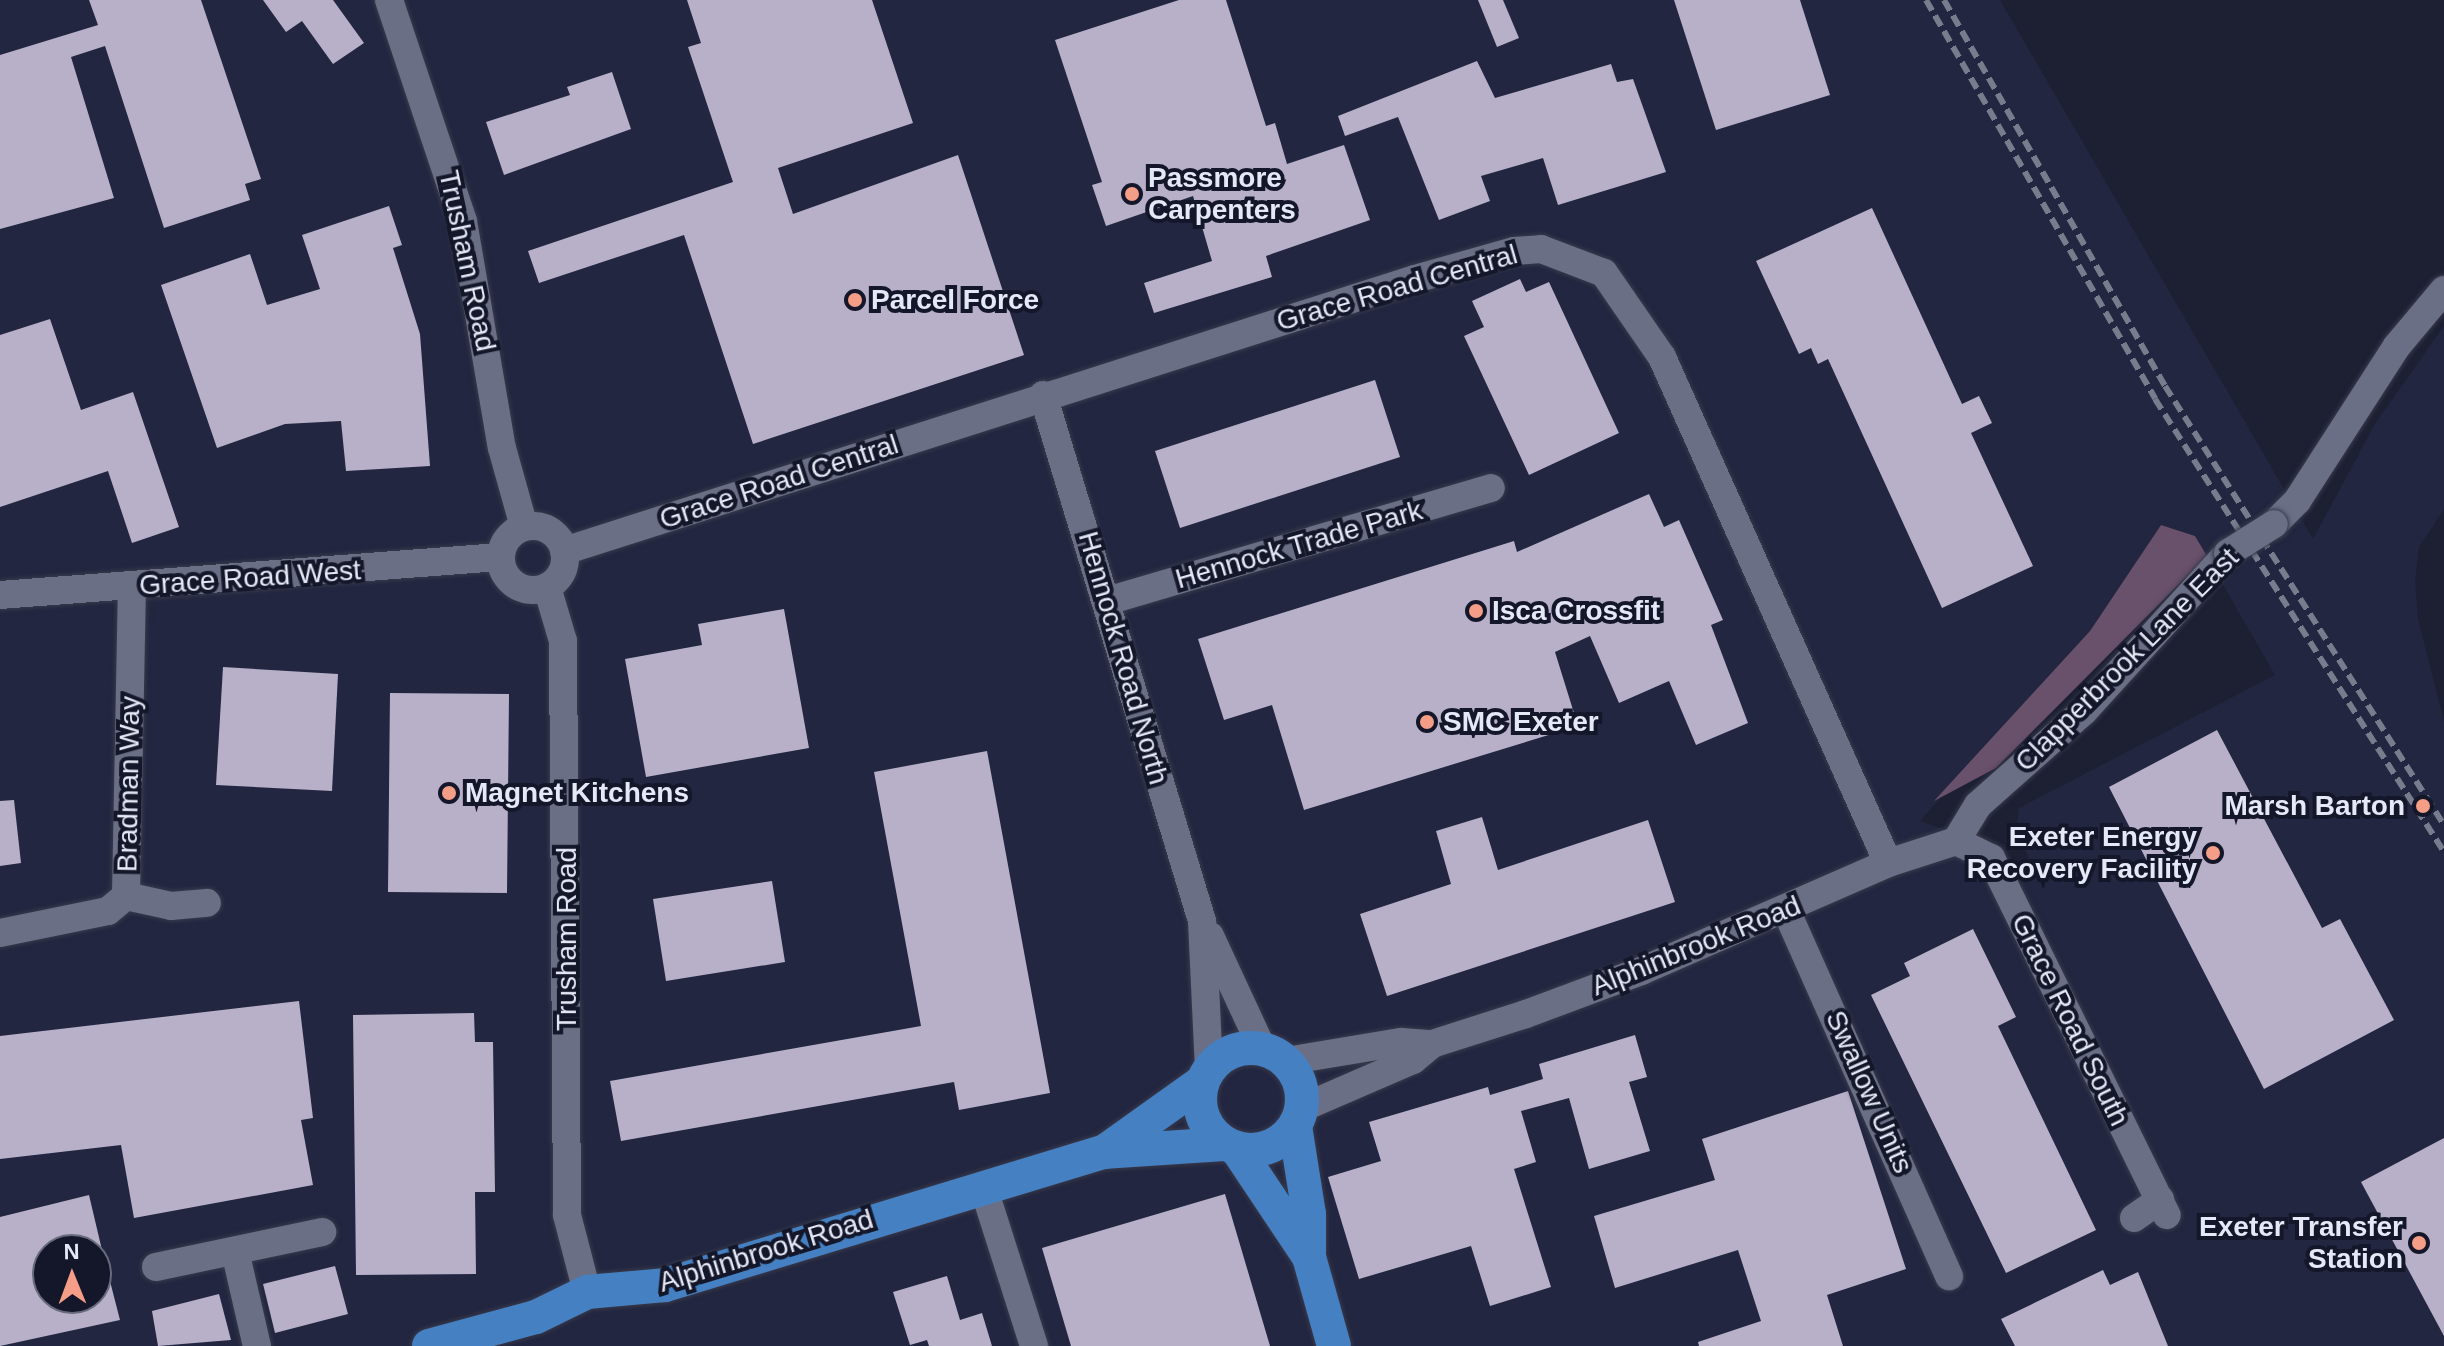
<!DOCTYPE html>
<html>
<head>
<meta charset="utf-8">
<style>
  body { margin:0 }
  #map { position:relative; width:2444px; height:1346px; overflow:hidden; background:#1d2033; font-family:Arial,sans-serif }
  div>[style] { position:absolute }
  .built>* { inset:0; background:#222640 }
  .forest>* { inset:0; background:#69506b }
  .building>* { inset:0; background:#b8b0c9 }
  .roads { filter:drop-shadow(0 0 2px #383a4b) drop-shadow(0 0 2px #383a4b) }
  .minor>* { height:28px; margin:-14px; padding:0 14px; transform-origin:14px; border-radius:14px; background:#6a6f86 }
  .minor>.ring { margin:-14px; padding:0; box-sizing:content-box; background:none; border:28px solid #6a6f86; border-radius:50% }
  .major>* { height:34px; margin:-17px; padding:0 17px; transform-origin:17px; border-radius:17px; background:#4581c2 }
  .major>.ring { margin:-17px; padding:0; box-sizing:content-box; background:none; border:34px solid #4581c2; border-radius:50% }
  .rail>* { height:6px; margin-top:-3px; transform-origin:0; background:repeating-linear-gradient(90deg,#797c8c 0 12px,transparent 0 18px) }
  .bridges { filter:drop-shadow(0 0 2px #383a4b) drop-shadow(0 0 2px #383a4b) }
  .minor-bridge>* { height:28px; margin:-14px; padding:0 14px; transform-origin:14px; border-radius:14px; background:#6a6f86 }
  .dots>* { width:22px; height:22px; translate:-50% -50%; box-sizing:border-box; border:4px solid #141729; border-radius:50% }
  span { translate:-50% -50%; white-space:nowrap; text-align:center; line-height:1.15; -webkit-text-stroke:8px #141729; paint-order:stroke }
  .poi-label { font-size:28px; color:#e5e8f6; font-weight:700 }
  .left { translate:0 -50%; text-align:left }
  .right { translate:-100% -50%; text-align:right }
  .street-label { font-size:28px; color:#e5e8f6 }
  .north { position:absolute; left:32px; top:1234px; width:80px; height:80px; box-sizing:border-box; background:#141729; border:2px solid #686b7b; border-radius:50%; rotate:359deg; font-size:22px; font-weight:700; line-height:32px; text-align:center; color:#e5e8f6 }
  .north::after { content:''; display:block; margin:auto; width:28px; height:36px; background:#f49e87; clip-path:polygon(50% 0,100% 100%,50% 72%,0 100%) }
</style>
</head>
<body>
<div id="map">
  <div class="built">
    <div style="clip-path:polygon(evenodd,0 0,2000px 0,2313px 539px,2375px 424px,2444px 326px,2444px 509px,2419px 547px,2415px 580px,2418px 619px,2444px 722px,2444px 1346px,0 1346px,0 0,2161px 525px,2195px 536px,2275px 675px,2019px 808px,2016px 832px,2029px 858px,2009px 866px,1997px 848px,1920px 821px,2090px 631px,2161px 525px,0 0,48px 1250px,96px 1250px,96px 1298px,48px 1298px,48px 1250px)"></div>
  </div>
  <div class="forest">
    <div style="clip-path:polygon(2161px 525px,2195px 536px,2207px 556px,1996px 768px,1934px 801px,2090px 631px)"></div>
  </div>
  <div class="building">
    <div style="clip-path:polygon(89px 0,201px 0,261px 179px,245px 184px,250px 200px,164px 228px,105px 46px,71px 57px,114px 198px,0 229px,0 55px,98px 25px)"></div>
    <div style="clip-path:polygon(263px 0,333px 0,364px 43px,333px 64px,302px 21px,286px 32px)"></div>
    <div style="clip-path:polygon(687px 0,872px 0,913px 123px,778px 168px,793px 214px,958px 155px,1024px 355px,753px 444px,684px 235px,539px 283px,528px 251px,733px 182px,688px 47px,701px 43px)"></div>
    <div style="clip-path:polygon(1179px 0,1226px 0,1266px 126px,1275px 123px,1287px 164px,1344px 145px,1370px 220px,1266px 256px,1272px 277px,1154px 313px,1144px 283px,1212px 261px,1193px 196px,1106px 226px,1092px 185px,1102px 182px,1055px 40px)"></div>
    <div style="clip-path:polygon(1478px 0,1503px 0,1519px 38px,1497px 47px)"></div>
    <div style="clip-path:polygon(1674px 0,1800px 0,1830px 95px,1716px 130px)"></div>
    <div style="clip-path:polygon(1477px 61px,1495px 98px,1611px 64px,1617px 82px,1633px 79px,1666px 172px,1558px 205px,1543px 158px,1481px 176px,1490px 201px,1439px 220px,1398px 117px,1345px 136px,1338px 116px)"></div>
    <div style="clip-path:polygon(612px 72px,631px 129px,504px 175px,486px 122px,570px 95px,567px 87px)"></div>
    <div style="clip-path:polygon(389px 206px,402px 245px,393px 248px,420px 334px,430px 466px,346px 471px,341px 421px,285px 424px,217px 448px,161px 285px,250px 254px,267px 305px,320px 289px,302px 235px)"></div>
    <div style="clip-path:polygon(1872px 208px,1962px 404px,1979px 396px,1992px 423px,1971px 433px,2033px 566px,1942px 608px,1828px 359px,1818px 364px,1811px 348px,1799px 354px,1756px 261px)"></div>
    <div style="clip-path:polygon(1520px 279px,1526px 292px,1549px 282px,1619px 433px,1529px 475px,1464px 336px,1484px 327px,1472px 301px)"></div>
    <div style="clip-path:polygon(50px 319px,81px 410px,133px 392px,179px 527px,132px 543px,108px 471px,0 507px,0 335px)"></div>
    <div style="clip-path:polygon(1375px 380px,1400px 457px,1180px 528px,1155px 451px)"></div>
    <div style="clip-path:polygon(1649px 494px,1664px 527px,1679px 520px,1723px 620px,1711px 625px,1748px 723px,1696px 745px,1669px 681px,1619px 703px,1590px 636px,1555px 652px,1578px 726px,1304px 810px,1272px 705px,1224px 720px,1198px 639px,1514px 541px,1517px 552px)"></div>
    <div style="clip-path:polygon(784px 609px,809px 748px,646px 777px,625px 659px,702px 645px,698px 624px)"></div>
    <div style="clip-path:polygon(223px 667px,338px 674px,332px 791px,216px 785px)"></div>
    <div style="clip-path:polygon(390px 693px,509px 694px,507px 893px,388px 892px)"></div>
    <div style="clip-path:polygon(2217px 730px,2322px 928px,2340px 919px,2394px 1020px,2264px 1089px,2109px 787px)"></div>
    <div style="clip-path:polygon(987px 751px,1050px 1093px,959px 1110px,954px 1082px,621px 1141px,610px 1081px,921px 1026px,874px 772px)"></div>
    <div style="clip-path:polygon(14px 800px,21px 863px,0 866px,0 801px)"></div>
    <div style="clip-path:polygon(1482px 817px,1498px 870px,1648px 820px,1675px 902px,1387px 996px,1360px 914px,1451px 884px,1436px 831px)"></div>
    <div style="clip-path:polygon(772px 881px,785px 962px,666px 981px,653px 899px)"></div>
    <div style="clip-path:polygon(1973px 929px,2016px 1017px,1998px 1026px,2096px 1230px,2006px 1273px,1871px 995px,1910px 976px,1904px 963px)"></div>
    <div style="clip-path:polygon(299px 1001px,313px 1118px,301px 1120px,313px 1185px,134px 1218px,121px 1145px,0 1159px,0 1036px)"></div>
    <div style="clip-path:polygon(474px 1013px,475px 1042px,493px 1042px,495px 1192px,475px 1192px,476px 1274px,356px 1275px,353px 1015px)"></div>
    <div style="clip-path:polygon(1635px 1035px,1647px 1077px,1629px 1082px,1650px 1151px,1589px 1169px,1569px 1098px,1521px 1111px,1536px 1162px,1514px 1169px,1551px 1287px,1490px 1306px,1471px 1246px,1359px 1279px,1328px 1177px,1381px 1161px,1369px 1122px,1488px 1087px,1490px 1095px,1543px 1079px,1539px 1064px)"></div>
    <div style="clip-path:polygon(1848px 1091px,1906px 1269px,1827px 1295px,1843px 1346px,1699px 1346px,1698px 1342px,1761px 1321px,1738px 1250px,1615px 1288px,1594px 1216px,1715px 1180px,1702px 1139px)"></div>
    <div style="clip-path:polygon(2444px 1138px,2444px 1336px,2361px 1182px)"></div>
    <div style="clip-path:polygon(1225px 1194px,1270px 1346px,1071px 1346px,1042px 1248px)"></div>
    <div style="clip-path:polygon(89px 1195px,102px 1250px,48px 1250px,48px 1298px,96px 1298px,96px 1255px,103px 1254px,120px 1320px,0 1346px,0 1217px)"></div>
    <div style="clip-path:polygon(335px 1266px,348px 1314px,275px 1333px,263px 1284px)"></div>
    <div style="clip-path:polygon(2103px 1270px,2110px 1285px,2138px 1272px,2168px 1346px,2015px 1346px,2001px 1319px)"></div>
    <div style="clip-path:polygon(947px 1276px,960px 1320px,982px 1313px,992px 1346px,929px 1346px,927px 1340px,910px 1345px,893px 1292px)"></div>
    <div style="clip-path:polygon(219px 1294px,231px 1340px,158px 1346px,152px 1311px)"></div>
  </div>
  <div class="roads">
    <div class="minor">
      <div style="left:389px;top:0;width:233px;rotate:71.5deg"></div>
      <div style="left:463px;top:221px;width:230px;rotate:80.3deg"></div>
      <div style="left:502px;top:448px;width:82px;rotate:74.4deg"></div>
      <div style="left:1043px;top:395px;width:550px;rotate:73.18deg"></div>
      <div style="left:1202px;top:921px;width:149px;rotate:87.3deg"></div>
      <div style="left:2274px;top:524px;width:33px;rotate:-45deg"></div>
      <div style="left:2297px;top:501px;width:184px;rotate:-57.2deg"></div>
      <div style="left:2397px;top:346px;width:73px;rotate:-50deg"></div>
      <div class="ring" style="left:501px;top:526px;width:36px;height:36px"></div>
      <div style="left:564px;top:551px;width:893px;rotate:-17.73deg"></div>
      <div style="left:1415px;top:279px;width:103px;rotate:-15.8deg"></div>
      <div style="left:1514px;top:251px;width:27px;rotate:-4deg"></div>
      <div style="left:1541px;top:249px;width:67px;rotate:20.9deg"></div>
      <div style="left:1604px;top:273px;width:102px;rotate:55.4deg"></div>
      <div style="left:1662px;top:357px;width:554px;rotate:65.93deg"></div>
      <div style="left:547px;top:587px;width:56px;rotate:73.5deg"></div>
      <div style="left:563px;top:641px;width:574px;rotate:89.6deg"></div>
      <div style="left:567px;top:1215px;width:80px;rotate:75.4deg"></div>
      <div style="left:0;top:595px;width:501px;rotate:-4.35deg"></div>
      <div style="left:1107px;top:601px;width:400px;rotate:-16.4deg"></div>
      <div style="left:1956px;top:841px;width:39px;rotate:26deg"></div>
      <div style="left:1991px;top:858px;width:398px;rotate:63.8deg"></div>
      <div style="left:1956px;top:841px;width:42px;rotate:-58.6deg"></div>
      <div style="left:1978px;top:805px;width:142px;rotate:-41.6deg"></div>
      <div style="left:2084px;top:711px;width:214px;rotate:-47.7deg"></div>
      <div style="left:126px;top:896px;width:46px;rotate:12.5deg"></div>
      <div style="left:171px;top:906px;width:36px;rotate:-5deg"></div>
      <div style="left:1786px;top:910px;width:401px;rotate:66deg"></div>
      <div style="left:0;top:933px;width:110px;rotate:-11.5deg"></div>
      <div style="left:108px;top:911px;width:23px;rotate:-40deg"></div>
      <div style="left:126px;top:896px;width:310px;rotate:-88.9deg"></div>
      <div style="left:1210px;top:936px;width:123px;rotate:65.1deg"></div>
      <div style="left:1286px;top:1061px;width:117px;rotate:-9.4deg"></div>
      <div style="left:1401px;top:1042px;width:31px;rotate:4deg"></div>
      <div style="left:1432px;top:1044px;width:99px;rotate:-17.7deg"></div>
      <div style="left:1526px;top:1014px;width:123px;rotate:-20.5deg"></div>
      <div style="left:1641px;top:971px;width:270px;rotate:-23.6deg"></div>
      <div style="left:1888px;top:863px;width:71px;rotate:-17.9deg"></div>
      <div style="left:1302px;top:1108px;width:121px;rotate:-23.4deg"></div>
      <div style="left:1413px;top:1060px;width:25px;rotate:-40deg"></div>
      <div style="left:983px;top:1186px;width:168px;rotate:72.3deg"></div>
      <div style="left:2134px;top:1218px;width:32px;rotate:-35deg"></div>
      <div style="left:235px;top:1251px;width:98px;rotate:77deg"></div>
      <div style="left:156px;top:1267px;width:170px;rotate:-11.9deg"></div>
    </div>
    <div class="major">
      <div class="ring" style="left:1200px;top:1048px;width:68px;height:68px"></div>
      <div style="left:1295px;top:1126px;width:89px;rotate:81deg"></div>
      <div style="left:1309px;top:1214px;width:43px;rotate:90deg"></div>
      <div style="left:1237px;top:1149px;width:130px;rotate:56.3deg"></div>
      <div style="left:1309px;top:1257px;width:92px;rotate:74.3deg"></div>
      <div style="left:1104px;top:1152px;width:120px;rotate:-35.5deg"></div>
      <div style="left:429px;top:1346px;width:111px;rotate:-15.2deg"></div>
      <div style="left:536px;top:1317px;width:57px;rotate:-26.1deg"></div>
      <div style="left:587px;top:1292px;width:78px;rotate:-5.1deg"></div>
      <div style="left:665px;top:1285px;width:459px;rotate:-16.9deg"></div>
      <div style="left:1104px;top:1152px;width:122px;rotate:-3.8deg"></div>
    </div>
  </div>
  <div class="rail">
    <div style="left:1926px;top:0;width:460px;rotate:60.1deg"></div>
    <div style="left:2155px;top:399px;width:537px;rotate:57.46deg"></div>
    <div style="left:1944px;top:0;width:445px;rotate:60.2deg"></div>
    <div style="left:2165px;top:386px;width:520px;rotate:57.56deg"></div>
  </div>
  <div class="bridges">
    <div class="minor-bridge">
      <div style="left:2228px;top:553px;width:54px;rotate:-32.2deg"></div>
    </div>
  </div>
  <div class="dots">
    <div style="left:1132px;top:194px;background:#f49e87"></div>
    <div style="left:855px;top:300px;background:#f49e87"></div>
    <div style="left:1476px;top:611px;background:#f49e87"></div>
    <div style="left:1427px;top:722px;background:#f49e87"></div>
    <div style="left:449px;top:793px;background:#f49e87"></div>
    <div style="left:2423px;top:806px;background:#f49e87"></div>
    <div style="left:2213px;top:853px;background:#f49e87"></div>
    <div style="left:2419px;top:1243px;background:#f49e87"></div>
  </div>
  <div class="poi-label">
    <span class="left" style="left:1148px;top:194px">Passmore<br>Carpenters</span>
    <span class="left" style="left:871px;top:300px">Parcel Force</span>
    <span class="left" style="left:1492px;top:611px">Isca Crossfit</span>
    <span class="left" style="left:1443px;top:722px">SMC Exeter</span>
    <span class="left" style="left:465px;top:793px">Magnet Kitchens</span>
    <span class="right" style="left:2405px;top:806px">Marsh Barton</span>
    <span class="right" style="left:2197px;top:853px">Exeter Energy<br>Recovery Facility</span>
    <span class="right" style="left:2403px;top:1243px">Exeter Transfer<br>Station</span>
  </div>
  <div class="street-label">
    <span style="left:467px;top:261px;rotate:78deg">Trusham Road</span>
    <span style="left:1397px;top:288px;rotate:-16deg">Grace Road Central</span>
    <span style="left:779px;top:482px;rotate:-18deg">Grace Road Central</span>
    <span style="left:1299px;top:545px;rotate:-16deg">Hennock Trade Park</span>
    <span style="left:250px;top:578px;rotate:-4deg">Grace Road West</span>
    <span style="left:1123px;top:658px;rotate:74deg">Hennock Road North</span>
    <span style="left:2127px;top:660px;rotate:-45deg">Clapperbrook Lane East</span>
    <span style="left:129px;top:784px;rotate:-89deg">Bradman Way</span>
    <span style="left:567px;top:939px;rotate:-90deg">Trusham Road</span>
    <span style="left:1696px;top:946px;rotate:-22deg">Alphinbrook Road</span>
    <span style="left:2070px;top:1020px;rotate:64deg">Grace Road South</span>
    <span style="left:1869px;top:1092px;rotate:66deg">Swallow Units</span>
    <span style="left:766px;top:1251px;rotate:-17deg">Alphinbrook Road</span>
  </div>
  <div class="north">N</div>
</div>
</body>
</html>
